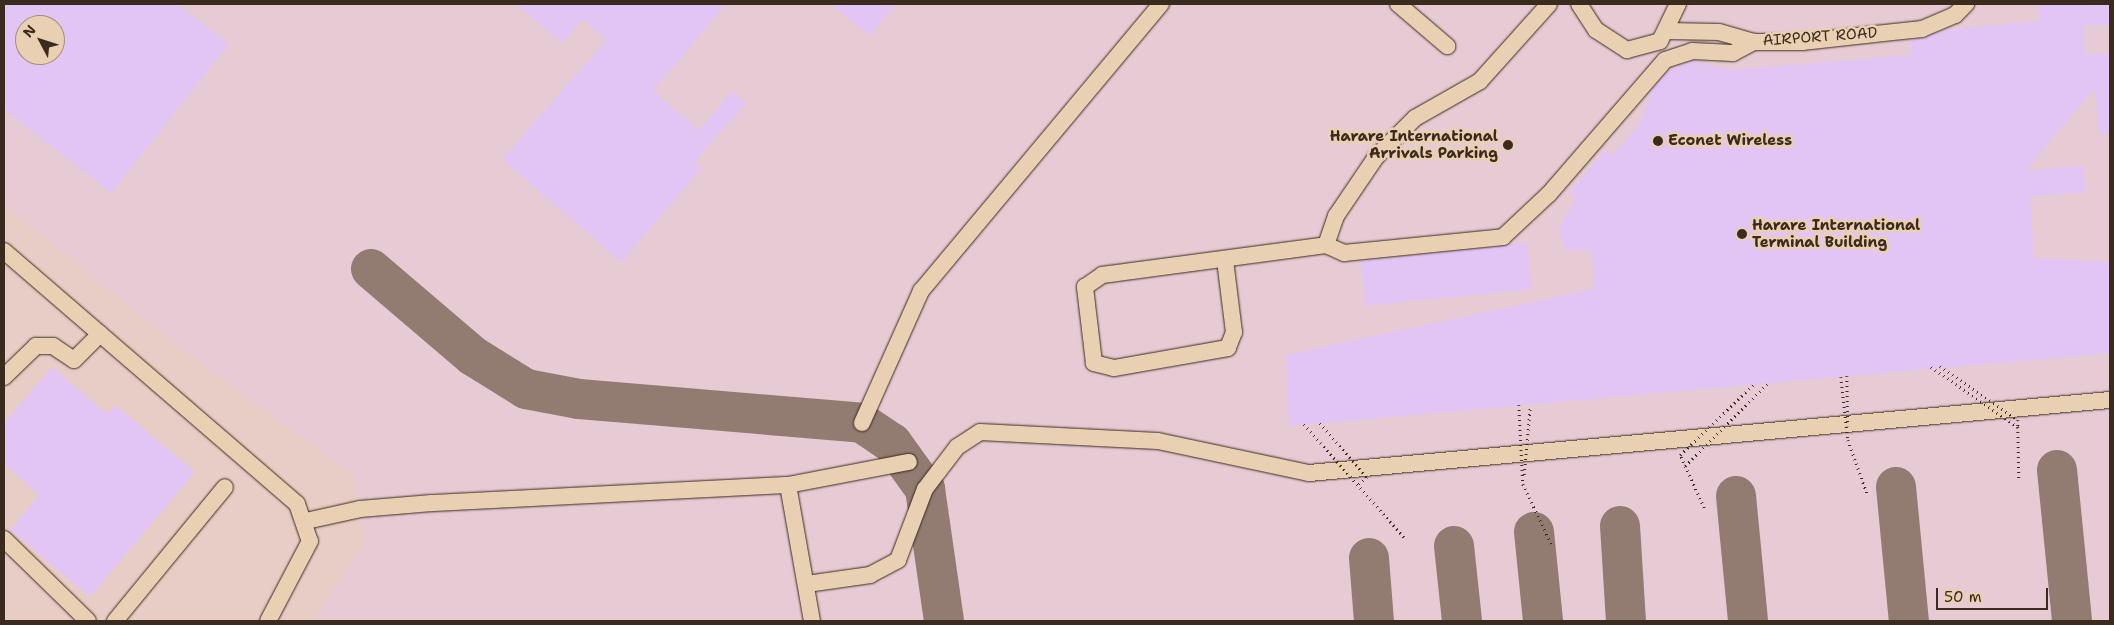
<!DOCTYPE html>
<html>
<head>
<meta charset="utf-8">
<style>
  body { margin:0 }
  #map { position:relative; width:2114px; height:625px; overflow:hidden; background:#e8cdc6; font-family:"Shantell Sans",sans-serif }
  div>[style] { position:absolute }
  .built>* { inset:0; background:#e6cbd4 }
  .taxiway>* { height:40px; margin:-20px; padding:0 20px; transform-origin:20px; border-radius:20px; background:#927c72 }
  .building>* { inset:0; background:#e2c5f4 }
  .roads { filter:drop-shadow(0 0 1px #3b2a1e) drop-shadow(0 0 1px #3b2a1e) }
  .minor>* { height:16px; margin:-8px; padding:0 8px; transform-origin:8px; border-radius:8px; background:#ead0b2 }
  .path-bridge>* { height:2.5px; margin-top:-1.25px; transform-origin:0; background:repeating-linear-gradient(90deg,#3b2a1e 0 1px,transparent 0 5px) }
  .dots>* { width:14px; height:14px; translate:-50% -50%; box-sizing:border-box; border:2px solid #ead0b2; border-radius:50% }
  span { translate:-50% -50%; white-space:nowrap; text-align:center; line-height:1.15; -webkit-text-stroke:5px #ead0b2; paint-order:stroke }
  .street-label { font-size:15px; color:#3b2a1e }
  .poi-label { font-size:15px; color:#3b2a1e; font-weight:700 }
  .right { translate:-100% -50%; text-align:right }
  .left { translate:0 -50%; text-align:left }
  .frame { position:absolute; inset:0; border:5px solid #3b2a1e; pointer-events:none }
  .north { position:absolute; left:15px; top:15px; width:50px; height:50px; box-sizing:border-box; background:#ead0b2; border:1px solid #a48e77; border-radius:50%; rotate:310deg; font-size:14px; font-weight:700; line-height:20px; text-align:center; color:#3b2a1e }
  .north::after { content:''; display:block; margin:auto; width:18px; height:22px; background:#3b2a1e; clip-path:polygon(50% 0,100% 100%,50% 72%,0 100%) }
  .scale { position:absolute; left:1936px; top:588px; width:112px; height:22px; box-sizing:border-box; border:2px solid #3b2a1e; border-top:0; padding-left:6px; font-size:15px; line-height:18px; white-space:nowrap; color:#3b2a1e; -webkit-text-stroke:4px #ead0b2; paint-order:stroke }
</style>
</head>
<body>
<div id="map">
  <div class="built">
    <div style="clip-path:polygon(evenodd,4px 4px,2110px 4px,2110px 621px,313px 621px,366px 540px,353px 475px,212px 372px,4px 205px,4px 4px,25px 25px,55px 25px,55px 55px,25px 55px,25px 25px)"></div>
  </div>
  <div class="taxiway">
    <div style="left:371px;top:269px;width:134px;rotate:40.5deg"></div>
    <div style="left:473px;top:356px;width:62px;rotate:31.9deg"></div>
    <div style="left:526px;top:389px;width:54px;rotate:10.7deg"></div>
    <div style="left:579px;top:399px;width:284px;rotate:4.8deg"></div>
    <div style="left:862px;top:423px;width:36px;rotate:34deg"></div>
    <div style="left:892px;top:443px;width:57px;rotate:54.3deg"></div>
    <div style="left:925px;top:489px;width:133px;rotate:81.8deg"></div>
    <div style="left:2057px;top:470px;width:152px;rotate:84.3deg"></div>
    <div style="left:1896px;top:487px;width:135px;rotate:84.5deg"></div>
    <div style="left:1736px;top:496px;width:126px;rotate:84.5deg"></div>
    <div style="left:1620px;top:526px;width:95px;rotate:86.4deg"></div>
    <div style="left:1534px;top:532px;width:89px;rotate:84.2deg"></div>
    <div style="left:1454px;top:546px;width:75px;rotate:83.9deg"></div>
    <div style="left:1369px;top:558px;width:63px;rotate:85.5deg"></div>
  </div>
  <div class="building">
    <div style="clip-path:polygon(evenodd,4px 4px,177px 4px,229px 44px,111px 193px,4px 109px,4px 4px,25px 25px,55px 25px,55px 55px,25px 55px,25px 25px)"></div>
    <div style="clip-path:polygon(515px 4px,726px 4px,653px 91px,699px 130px,732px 91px,746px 103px,694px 162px,701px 169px,621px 262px,502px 159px,607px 40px,582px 19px,563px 43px)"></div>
    <div style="clip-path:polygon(830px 4px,896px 4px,870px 36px)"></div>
    <div style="clip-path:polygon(2039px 4px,2110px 4px,2110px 25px,2083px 25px,2085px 55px,2110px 52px,2110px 133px,2099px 134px,2095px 88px,2025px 171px,2083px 165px,2086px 192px,2030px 197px,2034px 258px,2110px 262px,2110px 353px,1289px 426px,1286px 355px,1594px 289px,1592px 250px,1566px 250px,1561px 242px,1560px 225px,1576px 198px,1570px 192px,1605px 150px,1612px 155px,1630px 136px,1641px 122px,1651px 91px,1671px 69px,1693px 61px,1728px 70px,1911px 55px,1910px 40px,1944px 30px,2040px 21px)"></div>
    <div style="clip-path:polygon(1527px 243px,1532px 289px,1365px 306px,1361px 261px)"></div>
    <div style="clip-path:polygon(52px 367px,107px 414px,115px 405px,195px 472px,90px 597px,10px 530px,39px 495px,4px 464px,4px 423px)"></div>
  </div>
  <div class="roads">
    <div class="minor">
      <div style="left:1398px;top:4px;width:65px;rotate:40.6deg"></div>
      <div style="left:1579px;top:4px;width:31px;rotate:57deg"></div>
      <div style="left:1596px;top:30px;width:37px;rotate:33deg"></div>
      <div style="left:1627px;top:50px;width:34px;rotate:-15deg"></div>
      <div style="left:1660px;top:41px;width:41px;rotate:-64.1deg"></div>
      <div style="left:1668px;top:31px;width:51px;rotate:1.1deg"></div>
      <div style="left:1719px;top:32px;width:36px;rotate:16deg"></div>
      <div style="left:1754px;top:42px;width:48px"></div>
      <div style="left:1802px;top:42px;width:121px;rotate:-6.2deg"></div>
      <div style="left:1922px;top:29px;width:36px;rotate:-23deg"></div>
      <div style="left:1955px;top:15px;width:16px;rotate:-45deg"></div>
      <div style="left:1326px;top:245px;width:20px;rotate:24deg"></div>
      <div style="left:1344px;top:253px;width:160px;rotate:-5.7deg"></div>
      <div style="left:1503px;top:237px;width:63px;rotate:-43.1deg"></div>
      <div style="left:1549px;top:194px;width:177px;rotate:-49.1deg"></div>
      <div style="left:1665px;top:60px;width:28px;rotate:-18deg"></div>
      <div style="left:1692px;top:51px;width:41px;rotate:2.8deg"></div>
      <div style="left:1733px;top:53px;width:24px;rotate:-28deg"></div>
      <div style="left:4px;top:251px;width:387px;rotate:40.8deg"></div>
      <div style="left:297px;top:504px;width:39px;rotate:71deg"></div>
      <div style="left:310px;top:541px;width:90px;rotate:117.7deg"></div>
      <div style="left:1225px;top:260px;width:73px;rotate:82.9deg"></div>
      <div style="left:1234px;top:332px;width:17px;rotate:111deg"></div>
      <div style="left:1228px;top:348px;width:116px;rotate:170deg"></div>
      <div style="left:1114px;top:368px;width:21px;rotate:-166deg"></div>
      <div style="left:1094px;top:363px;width:77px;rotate:-96.8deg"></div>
      <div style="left:1085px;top:287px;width:21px;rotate:-35deg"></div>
      <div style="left:1102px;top:275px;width:226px;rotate:-7.6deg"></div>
      <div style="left:1326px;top:245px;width:31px;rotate:-71deg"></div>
      <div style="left:1336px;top:216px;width:71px;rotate:-55.9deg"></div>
      <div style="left:1376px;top:157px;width:55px;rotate:-45deg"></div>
      <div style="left:1415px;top:118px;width:75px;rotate:-29.6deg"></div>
      <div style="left:1480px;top:81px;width:103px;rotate:-48.1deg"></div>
      <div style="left:4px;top:377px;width:45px;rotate:-44.1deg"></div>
      <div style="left:36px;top:346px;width:17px"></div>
      <div style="left:53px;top:346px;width:25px;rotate:34deg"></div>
      <div style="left:74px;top:360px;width:37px;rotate:-45deg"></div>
      <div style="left:862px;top:423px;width:145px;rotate:-65.9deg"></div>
      <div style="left:921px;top:291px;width:374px;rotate:-50.1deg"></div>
      <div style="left:788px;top:485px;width:138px;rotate:80deg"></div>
      <div style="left:306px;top:521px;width:55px;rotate:-12.5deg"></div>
      <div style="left:360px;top:509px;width:72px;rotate:-4.8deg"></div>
      <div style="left:432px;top:503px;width:356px;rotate:-2.9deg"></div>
      <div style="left:788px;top:485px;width:123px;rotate:-10.8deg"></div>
      <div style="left:4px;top:539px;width:117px;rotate:44.3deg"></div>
      <div style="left:807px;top:584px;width:64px;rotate:-8.1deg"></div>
      <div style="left:870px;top:575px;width:32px;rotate:-28deg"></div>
      <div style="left:898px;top:560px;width:76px;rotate:-69.2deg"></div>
      <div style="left:925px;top:489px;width:53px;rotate:-52.7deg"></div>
      <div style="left:957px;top:447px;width:27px;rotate:-33deg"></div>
      <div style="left:980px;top:432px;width:178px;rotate:2.9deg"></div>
      <div style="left:1158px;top:441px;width:154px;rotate:12deg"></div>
      <div style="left:1309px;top:473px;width:804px;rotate:-5.21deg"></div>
      <div style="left:115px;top:621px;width:173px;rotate:-50.6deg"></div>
    </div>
  </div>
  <div class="path-bridge">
    <div style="left:1940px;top:366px;width:95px;rotate:34.7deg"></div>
    <div style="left:2018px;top:420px;width:7px;rotate:90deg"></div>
    <div style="left:1931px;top:367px;width:106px;rotate:34.6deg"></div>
    <div style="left:2018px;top:427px;width:52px;rotate:88.9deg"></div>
    <div style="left:1847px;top:376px;width:50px;rotate:88.9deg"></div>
    <div style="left:1841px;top:377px;width:63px;rotate:83.7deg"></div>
    <div style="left:1848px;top:440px;width:59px;rotate:70.3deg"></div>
    <div style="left:1519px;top:405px;width:79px;rotate:87.1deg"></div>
    <div style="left:1523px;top:484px;width:68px;rotate:64.6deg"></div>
    <div style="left:1320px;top:423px;width:72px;rotate:49deg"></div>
    <div style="left:1367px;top:477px;width:15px;rotate:138deg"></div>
    <div style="left:1304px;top:424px;width:151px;rotate:48.5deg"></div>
    <div style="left:1685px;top:466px;width:119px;rotate:-45deg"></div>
    <div style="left:1524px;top:475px;width:68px;rotate:-85deg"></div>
    <div style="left:1704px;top:508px;width:58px;rotate:-114.4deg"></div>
    <div style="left:1680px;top:455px;width:103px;rotate:-43.8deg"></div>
  </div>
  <div class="dots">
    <div style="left:1658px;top:141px;background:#3b2a1e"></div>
    <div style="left:1508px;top:145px;background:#3b2a1e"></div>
    <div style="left:1742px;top:234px;background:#3b2a1e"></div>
  </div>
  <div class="street-label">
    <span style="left:1820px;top:37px;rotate:-4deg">AIRPORT ROAD</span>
  </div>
  <div class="poi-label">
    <span class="right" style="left:1498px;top:145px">Harare International<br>Arrivals Parking</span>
    <span class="left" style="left:1668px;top:141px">Econet Wireless</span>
    <span class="left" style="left:1752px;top:234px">Harare International<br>Terminal Building</span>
  </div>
  <div class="frame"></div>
  <div class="north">N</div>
  <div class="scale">50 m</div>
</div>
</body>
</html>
